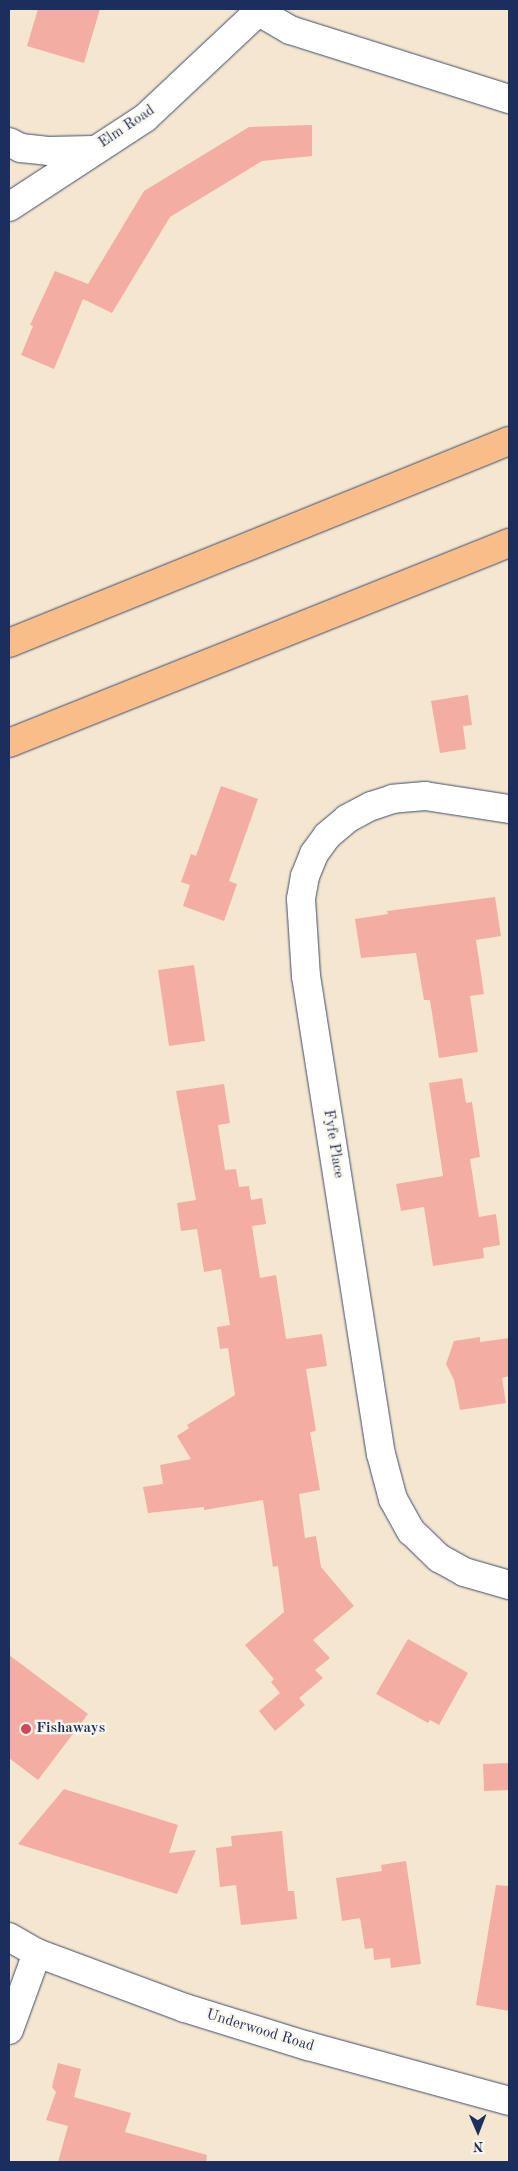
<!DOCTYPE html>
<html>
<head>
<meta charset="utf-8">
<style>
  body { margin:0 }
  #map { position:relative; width:518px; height:2171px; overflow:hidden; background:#f5e7cf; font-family:"Old Standard TT",serif }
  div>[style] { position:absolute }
  .building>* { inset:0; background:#f4ada3 }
  .roads { filter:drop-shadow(0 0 1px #3c4b6f) drop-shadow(0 0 1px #3c4b6f) }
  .minor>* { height:28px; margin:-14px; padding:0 14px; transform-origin:14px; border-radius:14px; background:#fff }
  .highway>* { height:28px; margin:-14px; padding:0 14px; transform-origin:14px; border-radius:14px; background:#f8bd88 }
  .dots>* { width:14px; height:14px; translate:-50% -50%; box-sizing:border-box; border:2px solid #fbf7ec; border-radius:50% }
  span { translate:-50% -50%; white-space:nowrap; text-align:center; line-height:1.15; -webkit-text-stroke:4.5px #fbf7ec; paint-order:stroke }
  .street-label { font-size:15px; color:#1b2f5e }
  .poi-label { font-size:15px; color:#1b2f5e; font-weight:700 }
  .left { translate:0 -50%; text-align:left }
  .frame { position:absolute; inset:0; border:10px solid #1b2f5e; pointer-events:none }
  .north { position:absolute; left:453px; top:2106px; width:50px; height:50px; -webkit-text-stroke:4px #fbf7ec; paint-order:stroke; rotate:179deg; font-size:14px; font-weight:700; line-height:20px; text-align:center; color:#1b2f5e }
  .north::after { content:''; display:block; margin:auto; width:18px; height:22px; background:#1b2f5e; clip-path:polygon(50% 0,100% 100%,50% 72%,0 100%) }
</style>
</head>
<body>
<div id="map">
  <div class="building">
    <div style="clip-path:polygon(38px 9px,100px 9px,84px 63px,27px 46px)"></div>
    <div style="clip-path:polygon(312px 125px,312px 156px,262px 161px,170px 217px,112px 313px,83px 299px,54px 369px,21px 355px,33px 326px,30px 325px,55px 271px,88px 284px,144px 191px,249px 127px)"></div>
    <div style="clip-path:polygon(468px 695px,472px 725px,463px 726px,466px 749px,440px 753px,431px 701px)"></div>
    <div style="clip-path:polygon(221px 786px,258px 799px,229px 881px,237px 884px,224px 921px,183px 906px,190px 885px,181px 882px,191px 854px,196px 856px)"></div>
    <div style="clip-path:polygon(495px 897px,501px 936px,476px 940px,484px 994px,470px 996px,478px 1052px,439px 1058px,430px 1000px,424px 1000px,416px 953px,361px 958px,355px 919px,388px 914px,387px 911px)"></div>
    <div style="clip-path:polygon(194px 965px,205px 1041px,169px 1046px,158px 970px)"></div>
    <div style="clip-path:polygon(462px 1078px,466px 1103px,472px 1102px,480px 1157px,470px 1159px,479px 1217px,496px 1214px,500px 1245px,483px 1248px,484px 1258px,433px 1266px,424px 1207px,401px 1211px,396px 1184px,443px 1176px,429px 1083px)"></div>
    <div style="clip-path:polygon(224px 1084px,230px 1123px,218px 1125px,225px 1170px,236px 1169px,239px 1187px,249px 1186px,251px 1200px,262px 1198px,266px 1224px,252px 1226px,260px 1278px,276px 1275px,286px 1339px,322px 1334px,327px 1366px,306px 1369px,316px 1431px,310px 1432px,320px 1490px,299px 1494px,305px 1538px,316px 1536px,321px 1567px,354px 1606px,313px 1640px,330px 1658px,315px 1670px,323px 1678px,299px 1698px,305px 1705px,275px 1731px,259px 1711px,280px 1693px,271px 1682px,274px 1679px,245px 1645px,284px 1612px,278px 1566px,273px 1567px,263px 1500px,204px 1510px,204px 1507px,148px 1513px,143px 1487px,163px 1484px,160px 1465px,191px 1459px,177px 1436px,189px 1428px,187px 1425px,235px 1395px,228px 1348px,220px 1349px,217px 1327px,230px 1325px,221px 1269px,204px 1272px,197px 1229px,181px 1231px,177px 1203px,196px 1200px,176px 1091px)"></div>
    <div style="clip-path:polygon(480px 1337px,480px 1342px,509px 1338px,509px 1376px,502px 1378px,506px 1403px,460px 1410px,454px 1380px,446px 1364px,454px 1341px)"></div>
    <div style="clip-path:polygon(408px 1639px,468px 1673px,439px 1725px,430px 1720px,428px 1723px,376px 1694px)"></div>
    <div style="clip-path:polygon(9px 1655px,88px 1714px,38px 1780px,9px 1758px)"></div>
    <div style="clip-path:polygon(509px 1763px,509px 1790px,484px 1791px,483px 1764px)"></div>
    <div style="clip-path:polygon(64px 1789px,178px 1825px,169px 1853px,196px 1850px,177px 1894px,18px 1844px)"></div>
    <div style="clip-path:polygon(282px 1831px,288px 1891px,294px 1891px,297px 1919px,241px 1925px,236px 1885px,220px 1887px,216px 1848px,232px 1846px,231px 1836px)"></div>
    <div style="clip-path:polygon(406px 1861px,421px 1964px,391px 1968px,390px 1958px,374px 1960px,373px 1948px,365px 1949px,360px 1918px,342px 1921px,336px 1878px,382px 1871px,381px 1865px)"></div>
    <div style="clip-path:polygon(496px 1885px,509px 1886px,509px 2011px,476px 2005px)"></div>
    <div style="clip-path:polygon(58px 2063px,81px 2069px,74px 2097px,131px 2113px,125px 2132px,207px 2155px,206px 2162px,58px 2162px,68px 2126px,46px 2120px,56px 2092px,52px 2087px)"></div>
  </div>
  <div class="roads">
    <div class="minor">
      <div style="left:254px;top:9px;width:42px;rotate:30.3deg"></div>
      <div style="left:290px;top:30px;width:230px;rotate:17.5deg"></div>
      <div style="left:9px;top:142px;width:13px;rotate:27deg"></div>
      <div style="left:21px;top:148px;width:27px;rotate:6deg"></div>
      <div style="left:48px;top:151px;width:45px;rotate:-1.3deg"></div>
      <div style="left:9px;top:207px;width:163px;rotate:-33.2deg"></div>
      <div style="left:145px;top:118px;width:154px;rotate:-43.2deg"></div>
      <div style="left:509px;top:809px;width:85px;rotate:-171.2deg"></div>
      <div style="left:425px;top:796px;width:32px;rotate:175deg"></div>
      <div style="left:393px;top:799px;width:23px;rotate:162deg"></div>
      <div style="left:371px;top:806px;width:27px;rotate:152deg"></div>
      <div style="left:347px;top:819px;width:26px;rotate:140deg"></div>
      <div style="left:327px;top:836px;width:22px;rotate:126deg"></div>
      <div style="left:314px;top:854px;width:24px;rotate:112deg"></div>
      <div style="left:305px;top:876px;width:23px;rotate:100deg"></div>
      <div style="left:301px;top:899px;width:77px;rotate:86.3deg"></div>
      <div style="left:306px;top:976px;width:484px;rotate:81.1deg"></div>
      <div style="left:381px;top:1454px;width:47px;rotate:75.1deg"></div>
      <div style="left:393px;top:1499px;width:37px;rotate:61deg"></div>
      <div style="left:411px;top:1531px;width:39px;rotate:44deg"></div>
      <div style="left:439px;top:1558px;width:29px;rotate:29deg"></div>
      <div style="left:464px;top:1572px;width:47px;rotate:16.1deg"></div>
      <div style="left:9px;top:1937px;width:32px;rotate:30deg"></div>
      <div style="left:37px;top:1953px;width:158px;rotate:20.4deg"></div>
      <div style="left:185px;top:2008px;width:129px;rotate:17.2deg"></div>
      <div style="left:308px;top:2046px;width:208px;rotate:15.3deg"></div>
      <div style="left:9px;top:2030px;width:82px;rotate:-70deg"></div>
    </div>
    <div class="highway">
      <div style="left:9px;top:643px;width:539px;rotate:-22deg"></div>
      <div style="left:9px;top:743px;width:539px;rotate:-21.8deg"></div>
    </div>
  </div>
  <div class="dots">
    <div style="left:26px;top:1729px;background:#d1495b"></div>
  </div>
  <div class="street-label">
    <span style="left:127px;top:127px;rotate:-34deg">Elm Road</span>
    <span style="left:333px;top:1144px;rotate:81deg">Fyfe Place</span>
    <span style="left:260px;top:2031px;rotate:17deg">Underwood Road</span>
  </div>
  <div class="poi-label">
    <span class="left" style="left:36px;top:1729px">Fishaways</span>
  </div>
  <div class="frame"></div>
  <div class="north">N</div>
</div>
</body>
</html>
